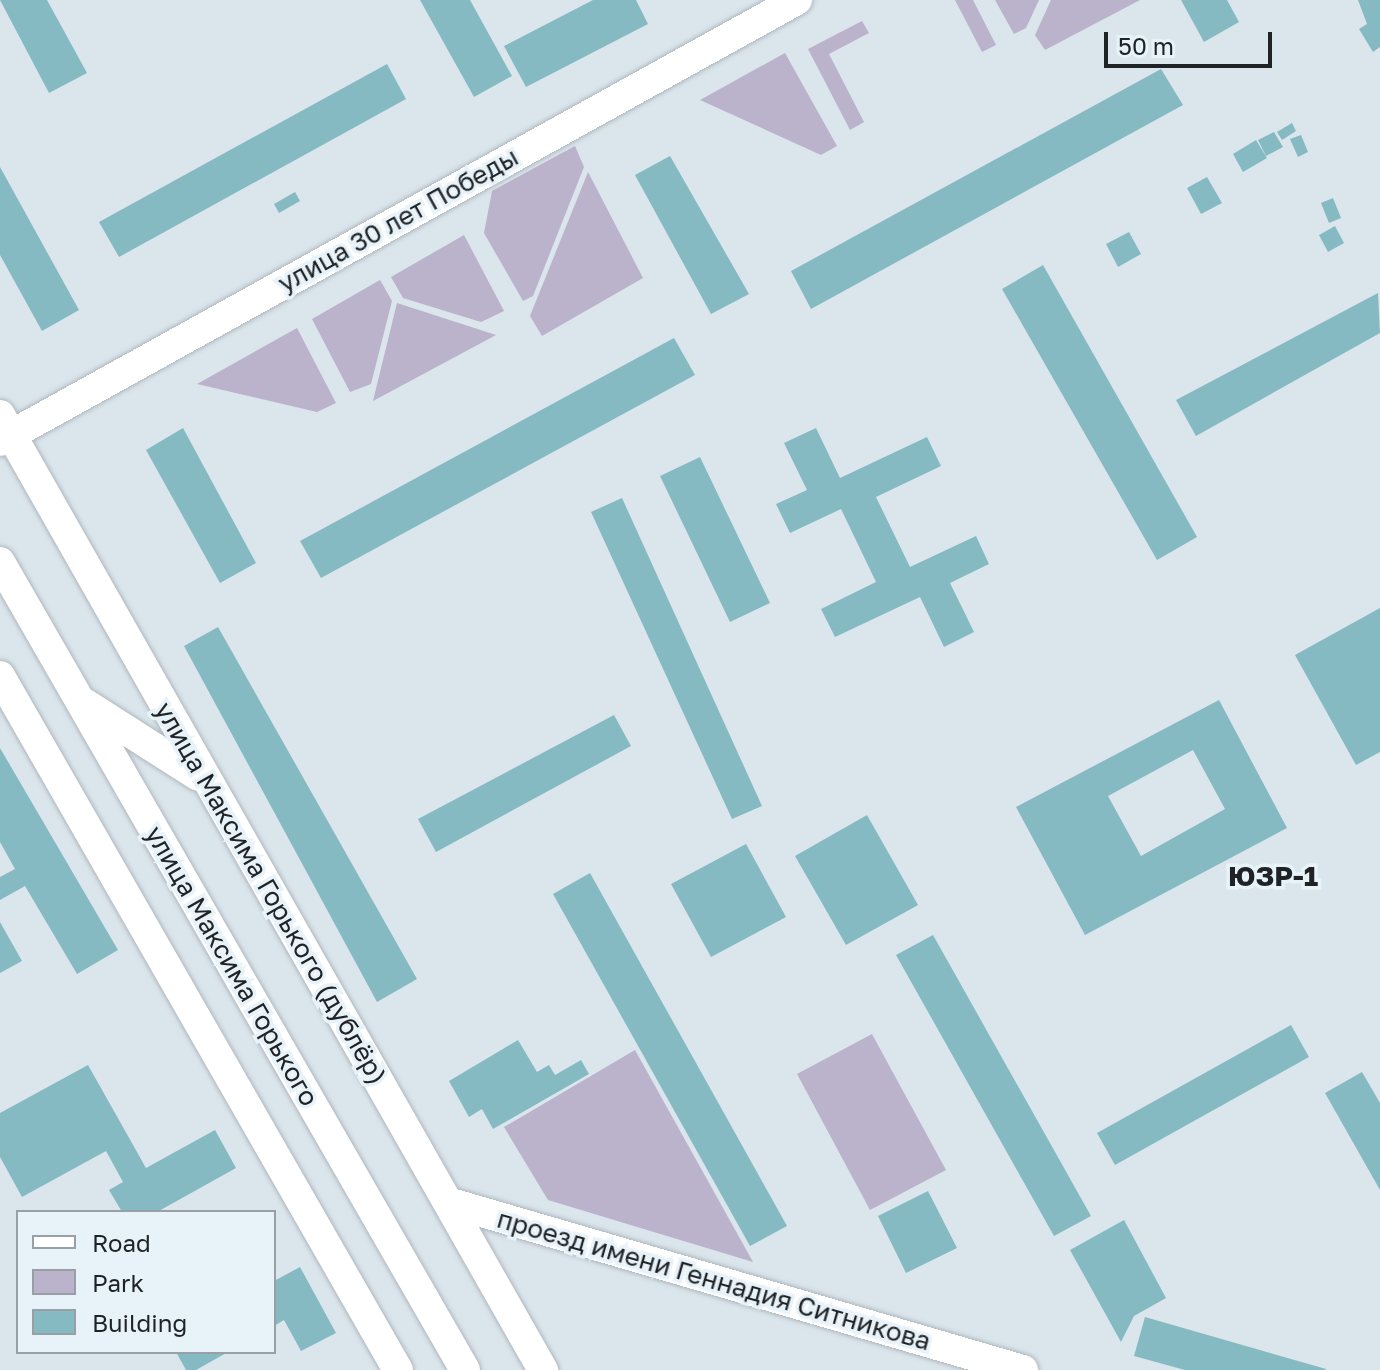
<!DOCTYPE html>
<html>
<head>
<meta charset="utf-8">
<style>
  body { margin:0 }
  #map { position:relative; width:1380px; height:1370px; overflow:hidden; background:#dbe5ec; font-family:"Golos Text",sans-serif }
  div>[style] { position:absolute }
  .green>* { inset:0; background:#bbb2cc }
  .building>* { inset:0; background:#85bac3 }
  .roads { filter:drop-shadow(0 0 2px #aeb7be) drop-shadow(0 0 2px #aeb7be) }
  .minor>* { height:30px; margin:-15px; padding:0 15px; transform-origin:15px; border-radius:15px; background:#fff }
  span { translate:-50% -50%; white-space:nowrap; text-align:center; line-height:1.15; -webkit-text-stroke:7px #e8f2f9; paint-order:stroke }
  .street-label { font-size:26px; color:#1f2326 }
  .neighbourhood-label { font-size:28px; color:#1f2326; font-weight:700 }
  .legend { position:absolute; left:16px; top:1210px; width:260px; height:144px; box-sizing:border-box; background:#e8f2f9; border:2px solid #989fa5; margin:0; padding:10px 14px; list-style:none; font-size:24px; color:#1f2326 }
  .legend li { display:flex; align-items:center; gap:16px; height:40px }
  .legend b { width:40px; border:2px solid #989fa5 }
  .scale { position:absolute; left:1104px; top:32px; width:168px; height:36px; box-sizing:border-box; border:4px solid #1f2326; border-top:0; padding-left:10px; font-size:24px; line-height:28px; white-space:nowrap; color:#1f2326; -webkit-text-stroke:6px #e8f2f9; paint-order:stroke }
</style>
</head>
<body>
<div id="map">
  <div class="green">
    <div style="clip-path:polygon(955px 0,973px 0,996px 45px,982px 52px)"></div>
    <div style="clip-path:polygon(995px 0,1039px 0,1026px 28px,1014px 34px)"></div>
    <div style="clip-path:polygon(1051px 0,1140px 0,1045px 50px,1035px 35px)"></div>
    <div style="clip-path:polygon(862px 21px,869px 33px,829px 54px,864px 122px,850px 130px,808px 49px)"></div>
    <div style="clip-path:polygon(785px 53px,837px 146px,821px 155px,700px 100px)"></div>
    <div style="clip-path:polygon(575px 146px,584px 167px,533px 296px,523px 301px,484px 233px,492px 191px)"></div>
    <div style="clip-path:polygon(588px 172px,643px 278px,542px 336px,530px 316px)"></div>
    <div style="clip-path:polygon(464px 235px,504px 311px,481px 322px,403px 298px,391px 277px)"></div>
    <div style="clip-path:polygon(380px 280px,392px 301px,371px 384px,350px 392px,312px 319px)"></div>
    <div style="clip-path:polygon(397px 303px,496px 335px,373px 401px)"></div>
    <div style="clip-path:polygon(297px 328px,336px 403px,317px 412px,197px 384px)"></div>
    <div style="clip-path:polygon(872px 1034px,946px 1170px,870px 1210px,797px 1074px)"></div>
    <div style="clip-path:polygon(635px 1050px,753px 1262px,548px 1200px,504px 1127px)"></div>
  </div>
  <div class="building">
    <div style="clip-path:polygon(0 0,47px 0,87px 73px,49px 93px)"></div>
    <div style="clip-path:polygon(420px 0,470px 0,512px 76px,474px 97px)"></div>
    <div style="clip-path:polygon(593px 0,636px 0,648px 24px,526px 87px,504px 46px)"></div>
    <div style="clip-path:polygon(1181px 0,1227px 0,1239px 22px,1204px 42px)"></div>
    <div style="clip-path:polygon(1358px 0,1380px 0,1380px 47px,1373px 52px,1359px 29px,1367px 24px)"></div>
    <div style="clip-path:polygon(387px 64px,406px 99px,119px 257px,99px 222px)"></div>
    <div style="clip-path:polygon(1161px 69px,1183px 105px,811px 309px,791px 271px)"></div>
    <div style="clip-path:polygon(1292px 123px,1296px 131px,1282px 140px,1277px 132px)"></div>
    <div style="clip-path:polygon(1274px 132px,1283px 147px,1266px 156px,1258px 140px)"></div>
    <div style="clip-path:polygon(1301px 135px,1308px 152px,1298px 157px,1290px 139px)"></div>
    <div style="clip-path:polygon(1256px 140px,1267px 158px,1243px 172px,1233px 154px)"></div>
    <div style="clip-path:polygon(670px 156px,749px 294px,711px 314px,635px 175px)"></div>
    <div style="clip-path:polygon(0 167px,79px 310px,42px 331px,0 255px)"></div>
    <div style="clip-path:polygon(1207px 177px,1222px 203px,1201px 214px,1187px 188px)"></div>
    <div style="clip-path:polygon(295px 192px,300px 201px,279px 213px,274px 204px)"></div>
    <div style="clip-path:polygon(1333px 198px,1341px 218px,1329px 223px,1321px 203px)"></div>
    <div style="clip-path:polygon(1335px 226px,1344px 243px,1328px 252px,1319px 235px)"></div>
    <div style="clip-path:polygon(1129px 232px,1141px 254px,1118px 267px,1106px 244px)"></div>
    <div style="clip-path:polygon(1043px 265px,1197px 537px,1157px 560px,1002px 289px)"></div>
    <div style="clip-path:polygon(1378px 293px,1380px 333px,1196px 436px,1176px 400px)"></div>
    <div style="clip-path:polygon(674px 338px,695px 375px,321px 578px,300px 541px)"></div>
    <div style="clip-path:polygon(183px 428px,256px 563px,220px 583px,146px 450px)"></div>
    <div style="clip-path:polygon(816px 428px,840px 478px,927px 437px,941px 466px,876px 497px,910px 567px,976px 536px,989px 564px,950px 583px,974px 632px,944px 647px,920px 597px,835px 637px,821px 609px,876px 582px,841px 509px,790px 533px,776px 504px,807px 490px,784px 443px)"></div>
    <div style="clip-path:polygon(700px 457px,770px 603px,730px 622px,660px 476px)"></div>
    <div style="clip-path:polygon(622px 498px,762px 806px,732px 819px,591px 512px)"></div>
    <div style="clip-path:polygon(1380px 608px,1380px 752px,1356px 765px,1295px 655px)"></div>
    <div style="clip-path:polygon(218px 627px,417px 979px,377px 1002px,184px 646px)"></div>
    <div style="clip-path:polygon(evenodd,1219px 700px,1287px 828px,1085px 935px,1016px 807px,1219px 700px,1193px 750px,1225px 809px,1141px 856px,1108px 796px,1193px 750px)"></div>
    <div style="clip-path:polygon(614px 715px,631px 746px,436px 852px,418px 819px)"></div>
    <div style="clip-path:polygon(0 748px,118px 950px,77px 974px,25px 886px,0 900px,0 877px,15px 869px,0 842px)"></div>
    <div style="clip-path:polygon(867px 815px,918px 905px,846px 945px,795px 856px)"></div>
    <div style="clip-path:polygon(746px 844px,786px 917px,711px 957px,671px 884px)"></div>
    <div style="clip-path:polygon(590px 873px,787px 1226px,750px 1246px,553px 894px)"></div>
    <div style="clip-path:polygon(0 922px,22px 961px,0 973px)"></div>
    <div style="clip-path:polygon(933px 935px,1091px 1216px,1054px 1236px,896px 955px)"></div>
    <div style="clip-path:polygon(1291px 1025px,1309px 1057px,1115px 1165px,1097px 1133px)"></div>
    <div style="clip-path:polygon(518px 1040px,537px 1072px,549px 1065px,555px 1075px,581px 1060px,589px 1074px,493px 1129px,482px 1109px,469px 1117px,449px 1081px)"></div>
    <div style="clip-path:polygon(88px 1065px,146px 1168px,215px 1130px,236px 1168px,157px 1212px,122px 1212px,109px 1190px,123px 1182px,106px 1151px,22px 1197px,0 1157px,0 1113px)"></div>
    <div style="clip-path:polygon(1362px 1072px,1380px 1103px,1380px 1190px,1325px 1093px)"></div>
    <div style="clip-path:polygon(928px 1191px,957px 1248px,906px 1273px,878px 1216px)"></div>
    <div style="clip-path:polygon(1124px 1220px,1166px 1298px,1134px 1316px,1121px 1342px,1070px 1250px)"></div>
    <div style="clip-path:polygon(300px 1267px,336px 1333px,301px 1351px,284px 1320px,274px 1326px,274px 1281px)"></div>
    <div style="clip-path:polygon(1145px 1317px,1326px 1369px,1326px 1370px,1185px 1370px,1134px 1356px)"></div>
    <div style="clip-path:polygon(176px 1352px,228px 1352px,196px 1370px,186px 1370px)"></div>
  </div>
  <div class="roads">
    <div class="minor">
      <div style="left:0;top:415px;width:1099px;rotate:60.38deg"></div>
      <div style="left:0;top:441px;width:911px;rotate:-28.96deg"></div>
      <div style="left:0;top:562px;width:932px;rotate:60.08deg"></div>
      <div style="left:0;top:676px;width:800px;rotate:60.17deg"></div>
      <div style="left:84px;top:703px;width:135px;rotate:32.6deg"></div>
      <div style="left:451px;top:1203px;width:596px;rotate:16.28deg"></div>
    </div>
  </div>
  <div class="street-label">
    <span style="left:398px;top:220px;rotate:-29deg">улица 30 лет Победы</span>
    <span style="left:271px;top:893px;rotate:60deg">улица Максима Горького (дублёр)</span>
    <span style="left:232px;top:966px;rotate:60deg">улица Максима Горького</span>
    <span style="left:714px;top:1280px;rotate:16deg">проезд имени Геннадия Ситникова</span>
  </div>
  <div class="neighbourhood-label">
    <span style="left:1273px;top:876px">ЮЗР-1</span>
  </div>
  <ul class="legend">
  <li><b style="height:10px;background:#fff"></b>Road</li>
  <li><b style="height:22px;background:#bbb2cc"></b>Park</li>
  <li><b style="height:22px;background:#85bac3"></b>Building</li>
  </ul>
  <div class="scale">50 m</div>
</div>
</body>
</html>
